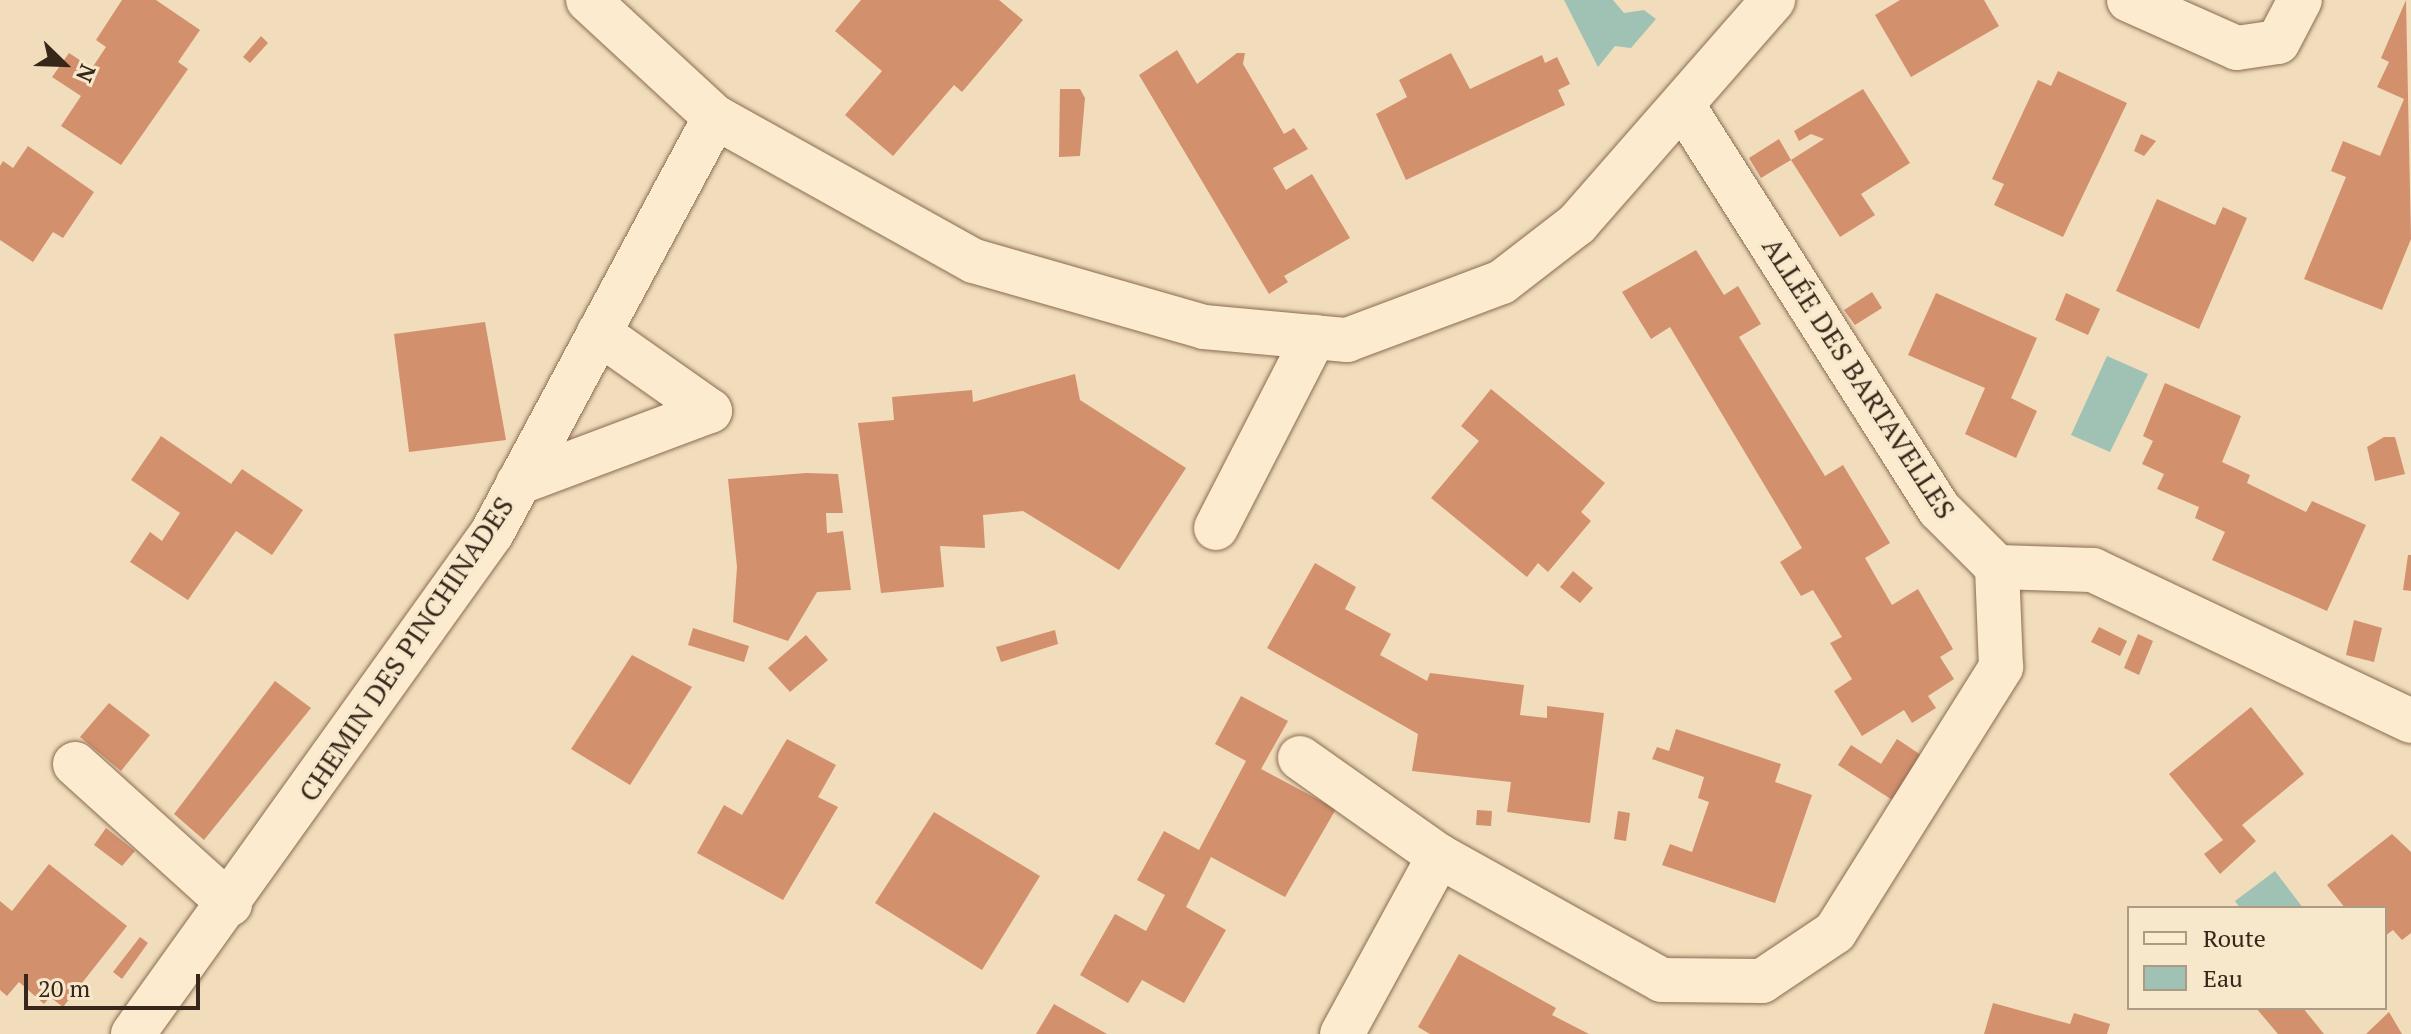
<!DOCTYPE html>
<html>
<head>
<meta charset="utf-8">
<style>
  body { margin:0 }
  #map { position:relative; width:2411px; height:1034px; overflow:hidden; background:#f1ddbb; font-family:"PT Serif",serif }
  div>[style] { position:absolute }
  .water>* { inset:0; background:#9fc2b5 }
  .building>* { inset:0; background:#d3906d }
  .roads { filter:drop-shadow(0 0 2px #8a6c53) drop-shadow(0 0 2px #8a6c53) }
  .minor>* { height:44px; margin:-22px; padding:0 22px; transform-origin:22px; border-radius:22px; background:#fcebce }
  span { translate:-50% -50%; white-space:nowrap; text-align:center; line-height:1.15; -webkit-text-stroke:6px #f8e8cb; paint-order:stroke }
  .street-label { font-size:28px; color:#37261a }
  .legend { position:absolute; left:2127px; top:906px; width:260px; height:104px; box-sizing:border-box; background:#f8e8cb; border:2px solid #ab9a84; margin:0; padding:10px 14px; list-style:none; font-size:24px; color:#37261a }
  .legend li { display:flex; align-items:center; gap:16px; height:40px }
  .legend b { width:40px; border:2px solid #ab9a84 }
  .north { position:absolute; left:24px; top:24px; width:80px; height:80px; -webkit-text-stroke:6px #f8e8cb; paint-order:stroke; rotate:113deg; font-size:22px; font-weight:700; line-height:32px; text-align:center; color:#37261a }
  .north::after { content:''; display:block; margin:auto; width:28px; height:36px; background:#37261a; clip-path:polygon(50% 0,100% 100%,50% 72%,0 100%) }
  .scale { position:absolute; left:24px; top:974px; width:176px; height:36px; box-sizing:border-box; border:4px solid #37261a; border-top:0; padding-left:10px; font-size:24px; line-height:28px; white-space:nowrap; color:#37261a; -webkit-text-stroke:6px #f8e8cb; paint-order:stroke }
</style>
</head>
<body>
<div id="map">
  <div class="water">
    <div style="clip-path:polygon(1564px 0,1613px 0,1624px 13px,1644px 10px,1656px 19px,1631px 48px,1615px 46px,1598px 67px)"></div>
    <div style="clip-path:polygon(2107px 356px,2148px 374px,2110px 452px,2071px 435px)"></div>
    <div style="clip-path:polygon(2275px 871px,2303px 908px,2240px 908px,2235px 901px)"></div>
  </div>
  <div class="building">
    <div style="clip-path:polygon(122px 0,156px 0,200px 30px,178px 62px,188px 69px,121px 165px,61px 126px,81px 96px,52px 77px,69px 53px,92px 68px,106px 47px,96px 40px)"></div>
    <div style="clip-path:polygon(861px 0,999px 0,1023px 20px,962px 92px,954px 85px,893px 156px,845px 115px,882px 71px,835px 31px)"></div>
    <div style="clip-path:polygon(1900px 0,1984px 0,1999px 26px,1911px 77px,1875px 15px)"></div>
    <div style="clip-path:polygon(2406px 0,2411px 239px,2382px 310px,2304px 279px,2346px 177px,2331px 171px,2343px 141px,2380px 156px,2404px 99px,2377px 87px,2389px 62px,2381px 58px)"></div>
    <div style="clip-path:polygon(261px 36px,268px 43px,250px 63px,243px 57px)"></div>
    <div style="clip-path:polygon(1177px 50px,1197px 84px,1237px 53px,1245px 53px,1243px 64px,1284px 134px,1294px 128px,1308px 149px,1273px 168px,1286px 190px,1312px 174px,1350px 238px,1284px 276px,1288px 282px,1269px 294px,1139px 75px)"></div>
    <div style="clip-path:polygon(1451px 53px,1470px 89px,1542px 55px,1545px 63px,1557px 57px,1570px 84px,1558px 90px,1565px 105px,1406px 180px,1376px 114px,1407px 97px,1399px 80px)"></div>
    <div style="clip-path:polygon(2058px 71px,2127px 103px,2063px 237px,1994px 205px,2004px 184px,1992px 179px,2038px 80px,2051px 86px)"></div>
    <div style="clip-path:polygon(1060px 89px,1080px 89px,1085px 98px,1080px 156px,1059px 157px)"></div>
    <div style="clip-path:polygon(1863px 89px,1910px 163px,1861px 194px,1875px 215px,1840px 237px,1791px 160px,1761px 178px,1749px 158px,1779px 139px,1791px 160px,1824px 139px,1811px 134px,1799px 141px,1794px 131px)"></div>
    <div style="clip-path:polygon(2141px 134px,2156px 141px,2144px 156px,2134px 151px)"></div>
    <div style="clip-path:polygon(28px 146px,94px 192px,63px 238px,53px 232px,33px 262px,0 240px,0 166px,3px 161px,13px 168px)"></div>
    <div style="clip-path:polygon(2157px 199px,2215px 225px,2223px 207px,2247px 218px,2199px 329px,2116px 291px)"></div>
    <div style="clip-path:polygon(1696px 250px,1724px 295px,1738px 286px,1761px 324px,1739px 337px,1825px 476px,1843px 465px,1890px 543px,1865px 558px,1892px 605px,1918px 589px,1953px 649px,1940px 657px,1954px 679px,1928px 696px,1936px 708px,1912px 723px,1904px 710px,1862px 736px,1834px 691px,1852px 679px,1830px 643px,1842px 637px,1813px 590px,1801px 596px,1780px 562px,1802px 548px,1670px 327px,1651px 339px,1622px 292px)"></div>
    <div style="clip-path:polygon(1872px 292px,1882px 308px,1855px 325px,1844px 310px)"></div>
    <div style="clip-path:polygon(1936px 293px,2037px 338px,2011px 398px,2037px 411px,2016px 458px,1965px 434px,1985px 388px,1908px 355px)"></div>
    <div style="clip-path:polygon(2066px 293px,2100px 309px,2088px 335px,2055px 320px)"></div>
    <div style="clip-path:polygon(485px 322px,506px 440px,409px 452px,394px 334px)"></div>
    <div style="clip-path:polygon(1075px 374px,1080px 400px,1186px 468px,1119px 570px,1023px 511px,983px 515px,985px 548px,940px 546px,944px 587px,881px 593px,858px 423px,894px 420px,892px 397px,972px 390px,973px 402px)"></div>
    <div style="clip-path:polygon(2165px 383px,2241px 416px,2222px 462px,2250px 475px,2247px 483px,2306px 512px,2312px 501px,2366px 525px,2327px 611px,2212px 560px,2225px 532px,2195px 518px,2199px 507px,2157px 489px,2164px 474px,2142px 464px,2153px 441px,2143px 436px)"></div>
    <div style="clip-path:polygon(1491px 389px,1605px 483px,1581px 512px,1591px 521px,1548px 572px,1538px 563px,1527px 577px,1431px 498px,1479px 441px,1461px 426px)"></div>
    <div style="clip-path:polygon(161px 436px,231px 484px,242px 469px,303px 510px,272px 555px,236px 531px,188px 600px,130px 562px,150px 532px,162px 541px,180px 513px,131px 480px)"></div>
    <div style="clip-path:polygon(2384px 437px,2395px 437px,2405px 474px,2375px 481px,2367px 447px)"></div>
    <div style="clip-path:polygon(806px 473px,838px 474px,843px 513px,826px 513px,827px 533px,843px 531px,851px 590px,817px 592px,788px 641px,733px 622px,737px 567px,728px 479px)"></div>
    <div style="clip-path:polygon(2408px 555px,2411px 555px,2411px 591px,2403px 590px)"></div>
    <div style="clip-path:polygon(1315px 563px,1356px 587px,1345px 609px,1391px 634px,1380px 655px,1427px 681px,1430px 673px,1524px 685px,1520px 715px,1547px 718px,1547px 706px,1604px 713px,1590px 823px,1507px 812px,1511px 782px,1412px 771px,1418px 734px,1267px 648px)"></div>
    <div style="clip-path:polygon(1573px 571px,1593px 588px,1580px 603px,1560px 587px)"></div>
    <div style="clip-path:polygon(2354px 620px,2382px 628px,2374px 662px,2346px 655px)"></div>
    <div style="clip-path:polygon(2099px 627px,2127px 641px,2120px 656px,2091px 642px)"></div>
    <div style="clip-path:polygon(693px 628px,749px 646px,744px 662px,688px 645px)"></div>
    <div style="clip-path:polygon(1055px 630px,1058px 644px,1001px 662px,996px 647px)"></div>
    <div style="clip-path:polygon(2138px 634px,2153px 641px,2139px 675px,2124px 668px)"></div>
    <div style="clip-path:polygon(806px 635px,828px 660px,790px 692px,768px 668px)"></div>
    <div style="clip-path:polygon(632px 655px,692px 687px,630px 785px,571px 749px)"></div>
    <div style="clip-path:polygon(275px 681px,311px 708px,204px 840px,174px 814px)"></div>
    <div style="clip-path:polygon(1241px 696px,1288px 721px,1261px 769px,1336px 809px,1285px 897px,1211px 857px,1186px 907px,1226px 930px,1184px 1003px,1142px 980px,1128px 1003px,1080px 975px,1115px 914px,1146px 931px,1165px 895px,1137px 880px,1164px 831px,1199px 850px,1246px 761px,1215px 744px)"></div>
    <div style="clip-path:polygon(109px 703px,150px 735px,121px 771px,80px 737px)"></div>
    <div style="clip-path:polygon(2251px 707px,2304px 774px,2242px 825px,2256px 841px,2220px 874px,2204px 854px,2223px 840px,2169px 774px)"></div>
    <div style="clip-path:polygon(1676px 729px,1781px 764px,1775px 782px,1812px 795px,1775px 903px,1662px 865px,1670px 844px,1692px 852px,1709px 802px,1698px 798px,1704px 777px,1652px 759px,1657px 747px,1669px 751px)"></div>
    <div style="clip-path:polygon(787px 739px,836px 765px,818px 797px,838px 807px,783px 900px,697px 853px,724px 805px,742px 815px)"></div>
    <div style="clip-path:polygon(1897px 739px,1927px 759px,1897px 803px,1838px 765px,1851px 745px,1881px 764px)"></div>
    <div style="clip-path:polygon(1477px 810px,1492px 811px,1491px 826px,1476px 825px)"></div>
    <div style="clip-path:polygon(1618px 811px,1630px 813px,1626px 841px,1614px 839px)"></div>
    <div style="clip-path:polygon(934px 812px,1040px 876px,982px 970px,875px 903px)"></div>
    <div style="clip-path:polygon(106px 828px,135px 851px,122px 866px,94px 845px)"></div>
    <div style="clip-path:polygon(2392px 834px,2411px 852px,2411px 933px,2402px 940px,2393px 930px,2385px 936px,2385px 908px,2345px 908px,2327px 885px)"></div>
    <div style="clip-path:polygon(49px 864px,127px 926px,63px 1007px,50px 997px,44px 1004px,19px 982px,7px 996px,0 990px,0 901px,12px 911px)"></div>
    <div style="clip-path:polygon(140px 937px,148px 943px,122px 979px,113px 972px)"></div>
    <div style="clip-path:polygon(1459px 954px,1556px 1008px,1552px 1015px,1589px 1034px,1430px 1034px,1418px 1027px)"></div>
    <div style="clip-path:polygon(1993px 1003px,2070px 1024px,2074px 1013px,2110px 1024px,2107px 1034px,1984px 1034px)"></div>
    <div style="clip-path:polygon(1054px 1004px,1107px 1034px,1036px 1034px)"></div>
    <div style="clip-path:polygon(2256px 1008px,2303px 1008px,2324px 1034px,2278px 1034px)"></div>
    <div style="clip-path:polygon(2389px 1012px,2402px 1034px,2366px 1034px)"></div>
  </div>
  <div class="roads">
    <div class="minor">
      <div style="left:588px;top:0;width:173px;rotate:42.7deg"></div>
      <div style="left:715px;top:117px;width:296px;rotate:29.1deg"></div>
      <div style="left:974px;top:261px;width:239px;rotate:16deg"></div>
      <div style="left:1204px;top:327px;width:144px;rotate:5.2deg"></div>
      <div style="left:1347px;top:340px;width:165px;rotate:-20.5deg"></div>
      <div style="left:1502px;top:282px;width:95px;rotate:-37.7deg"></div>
      <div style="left:1577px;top:224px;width:298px;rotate:-48.8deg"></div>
      <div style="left:2129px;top:0;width:118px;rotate:24deg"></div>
      <div style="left:2237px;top:48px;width:41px;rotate:-8.3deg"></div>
      <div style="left:2278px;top:42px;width:47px;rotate:-62.4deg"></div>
      <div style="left:518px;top:483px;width:205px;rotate:-20.6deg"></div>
      <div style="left:710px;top:411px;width:136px;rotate:-144.9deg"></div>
      <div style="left:1216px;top:528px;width:215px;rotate:-62.8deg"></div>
      <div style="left:1997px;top:567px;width:96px;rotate:1.8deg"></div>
      <div style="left:2093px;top:570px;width:352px;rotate:25.4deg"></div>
      <div style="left:1300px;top:758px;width:170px;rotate:35.2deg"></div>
      <div style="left:1439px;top:856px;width:255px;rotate:29.1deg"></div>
      <div style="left:1662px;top:980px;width:100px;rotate:0.6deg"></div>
      <div style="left:1762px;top:981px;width:88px;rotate:-33.9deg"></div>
      <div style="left:1835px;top:932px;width:313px;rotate:-57.9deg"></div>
      <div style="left:2001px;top:667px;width:100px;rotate:-92.3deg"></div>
      <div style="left:1997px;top:567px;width:82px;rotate:-135deg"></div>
      <div style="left:1939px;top:509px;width:476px;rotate:-122.4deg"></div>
      <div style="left:75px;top:764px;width:209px;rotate:42.1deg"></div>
      <div style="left:133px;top:1034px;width:616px;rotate:-54.38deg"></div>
      <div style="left:492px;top:533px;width:472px;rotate:-61.8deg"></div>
      <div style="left:1342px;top:1034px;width:203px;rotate:-61.4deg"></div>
    </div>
  </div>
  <div class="street-label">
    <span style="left:1859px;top:378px;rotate:57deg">ALLÉE DES BARTAVELLES</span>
    <span style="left:406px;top:649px;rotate:-56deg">CHEMIN DES PINCHINADES</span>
  </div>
  <ul class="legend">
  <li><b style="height:10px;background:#fcebce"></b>Route</li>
  <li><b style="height:22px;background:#9fc2b5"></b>Eau</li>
  </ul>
  <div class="north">N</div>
  <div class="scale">20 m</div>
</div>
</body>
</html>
